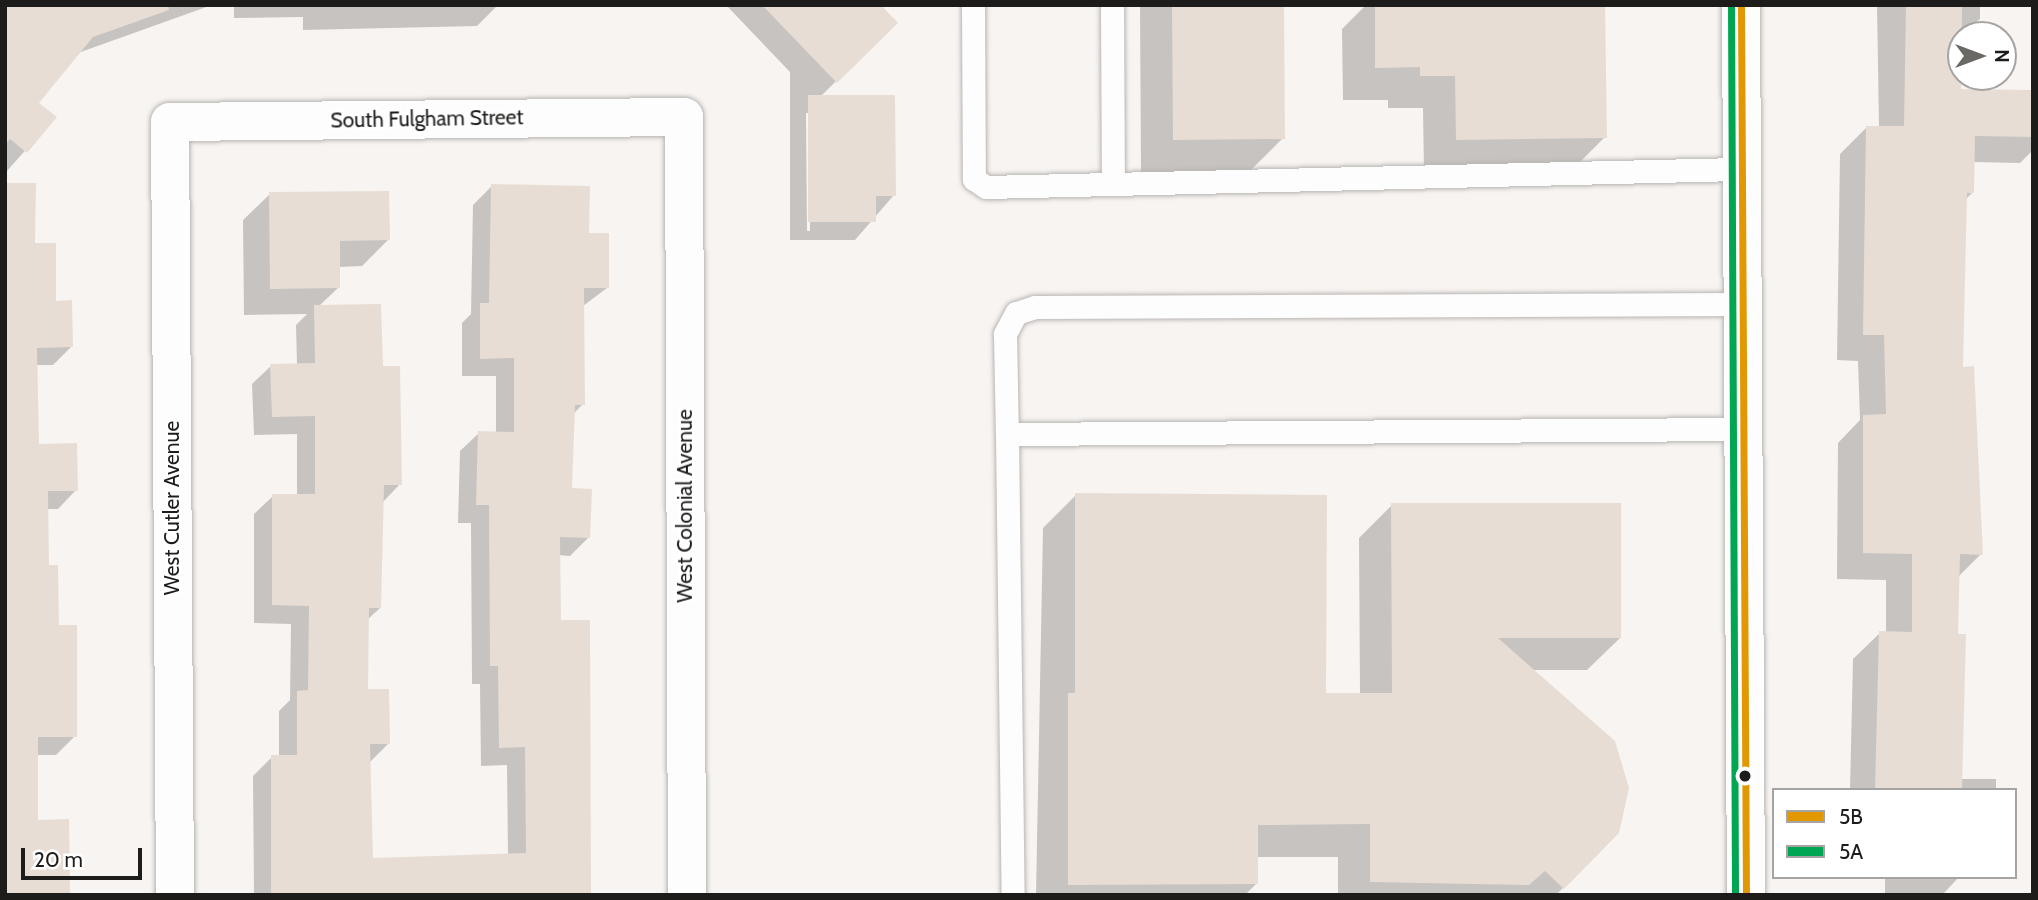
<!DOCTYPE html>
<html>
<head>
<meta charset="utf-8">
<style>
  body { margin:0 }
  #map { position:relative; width:2038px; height:900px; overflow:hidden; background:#f8f4f1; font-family:Cabin,sans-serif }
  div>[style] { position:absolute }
  .shadow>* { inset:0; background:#0003 }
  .building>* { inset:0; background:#e7ddd4 }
  .roads { filter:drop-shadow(0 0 2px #b8b5b3) drop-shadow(0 0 2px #b8b5b3) }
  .lane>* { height:23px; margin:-11.5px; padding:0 11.5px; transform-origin:11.5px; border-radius:11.5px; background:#fefdfd }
  .street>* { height:38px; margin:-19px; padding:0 19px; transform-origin:19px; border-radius:19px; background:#fefdfd }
  .secondary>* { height:38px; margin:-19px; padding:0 19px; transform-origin:19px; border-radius:19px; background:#fefdfd }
  .bus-1>* { height:7px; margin:-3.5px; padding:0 3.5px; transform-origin:3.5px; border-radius:3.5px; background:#e19803 }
  .bus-2>* { height:7px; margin:-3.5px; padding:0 3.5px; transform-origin:3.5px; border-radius:3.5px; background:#00a651 }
  .dots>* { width:19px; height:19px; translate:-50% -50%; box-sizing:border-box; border:4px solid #fff; border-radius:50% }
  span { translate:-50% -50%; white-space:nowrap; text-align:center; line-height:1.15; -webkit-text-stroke:6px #fff; paint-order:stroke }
  .street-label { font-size:21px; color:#1e1c1a }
  .frame { position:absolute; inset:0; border:7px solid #1e1c1a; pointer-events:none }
  .legend { position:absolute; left:1772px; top:788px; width:245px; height:91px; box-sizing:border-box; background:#fff; border:2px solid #a5a4a3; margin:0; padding:9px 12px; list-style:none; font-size:21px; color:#1e1c1a }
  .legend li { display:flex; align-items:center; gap:14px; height:35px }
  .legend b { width:35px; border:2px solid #a5a4a3 }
  .north { position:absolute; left:1947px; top:21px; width:70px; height:70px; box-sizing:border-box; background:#fff; border:2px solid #a5a4a3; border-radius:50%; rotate:90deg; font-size:19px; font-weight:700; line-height:28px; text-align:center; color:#1e1c1a }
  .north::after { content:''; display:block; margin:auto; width:24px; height:32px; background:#6a6865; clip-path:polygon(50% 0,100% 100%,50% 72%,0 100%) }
  .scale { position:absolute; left:21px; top:848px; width:121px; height:32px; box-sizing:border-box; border:4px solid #1e1c1a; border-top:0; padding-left:9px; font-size:21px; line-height:24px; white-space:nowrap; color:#1e1c1a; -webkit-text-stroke:5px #fff; paint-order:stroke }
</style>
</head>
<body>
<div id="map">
  <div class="shadow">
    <div style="clip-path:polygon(5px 5px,212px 5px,78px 53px,37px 104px,54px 118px,7px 171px)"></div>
    <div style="clip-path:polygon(234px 5px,556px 5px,497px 6px,477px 26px,303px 30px,303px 17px,234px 18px)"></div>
    <div style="clip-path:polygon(evenodd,726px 5px,878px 5px,895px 23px,820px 97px,894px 195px,855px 240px,790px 240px,790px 72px,726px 5px,806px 113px,810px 113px,810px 231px,807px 231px,806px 113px)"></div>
    <div style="clip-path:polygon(1140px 5px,1282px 5px,1283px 138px,1250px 171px,1141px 172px)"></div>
    <div style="clip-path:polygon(1366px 5px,1605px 5px,1605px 137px,1572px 170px,1424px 172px,1423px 108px,1388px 108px,1388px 100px,1343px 100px,1342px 29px)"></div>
    <div style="clip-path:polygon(1877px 5px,1980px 5px,1980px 19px,1961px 35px,1960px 91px,2033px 92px,2033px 150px,2020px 163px,1973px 162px,1973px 192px,1965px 200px,1961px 368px,1981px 554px,1957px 578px,1960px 779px,1996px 779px,1996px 790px,1850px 790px,1853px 659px,1880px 633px,1886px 633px,1886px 580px,1837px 579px,1838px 443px,1860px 420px,1858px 361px,1837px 360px,1840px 154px,1867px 127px,1879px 127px)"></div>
    <div style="clip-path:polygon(492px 186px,587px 235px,607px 288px,583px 306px,583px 404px,573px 414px,571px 490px,589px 537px,570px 556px,558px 555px,559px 622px,590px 895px,254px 895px,253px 776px,272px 757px,279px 757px,279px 711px,290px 700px,291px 624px,254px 623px,254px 514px,273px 496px,297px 496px,297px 434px,254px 435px,252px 384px,271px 366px,297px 365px,296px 325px,307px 314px,244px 315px,243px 220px,270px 194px,388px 240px,362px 266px,338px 267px,338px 288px,319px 306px,381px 367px,400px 484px,382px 503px,380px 608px,367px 620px,366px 691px,388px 744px,369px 763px,371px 860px,508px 855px,507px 765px,481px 766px,480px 684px,472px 684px,471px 523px,458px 523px,460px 451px,479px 433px,496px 433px,496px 376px,462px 376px,462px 323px,471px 314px,473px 205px)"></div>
    <div style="clip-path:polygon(33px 244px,72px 346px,53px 365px,36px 365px,37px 446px,76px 490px,58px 509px,46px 509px,47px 567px,75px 736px,56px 755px,36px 755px,36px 822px,5px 895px)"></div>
    <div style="clip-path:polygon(1076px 495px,1324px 695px,1360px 695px,1359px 538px,1392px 505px,1620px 638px,1587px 670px,1532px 670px,1618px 832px,1556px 895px,1338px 895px,1338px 857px,1256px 857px,1256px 884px,1245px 895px,1036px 895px,1043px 528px)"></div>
    <div style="clip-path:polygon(1885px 877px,1959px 877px,1944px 893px,1885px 893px)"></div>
  </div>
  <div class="building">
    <div style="clip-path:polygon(5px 5px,168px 5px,169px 10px,93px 37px,39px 103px,57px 117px,27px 153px,10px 139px,5px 145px)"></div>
    <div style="clip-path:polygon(762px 5px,881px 5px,898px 23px,837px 83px)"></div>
    <div style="clip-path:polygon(1172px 5px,1284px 5px,1285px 139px,1173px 140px)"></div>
    <div style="clip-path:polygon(1375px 5px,1605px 5px,1607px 138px,1456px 140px,1455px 76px,1420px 76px,1420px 67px,1375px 68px)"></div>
    <div style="clip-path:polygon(1906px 5px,1962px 5px,1961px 89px,2033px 90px,2033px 137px,1975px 136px,1974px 193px,1967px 193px,1963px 367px,1974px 366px,1983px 555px,1960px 554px,1958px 634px,1966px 634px,1962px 790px,1875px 790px,1879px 631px,1912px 632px,1912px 554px,1863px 553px,1863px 415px,1886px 414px,1884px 335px,1863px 335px,1866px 126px,1904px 126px)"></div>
    <div style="clip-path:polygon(808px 95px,895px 95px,896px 196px,876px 196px,876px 222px,808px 222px)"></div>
    <div style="clip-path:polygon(5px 183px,36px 183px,35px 243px,56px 243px,56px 301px,72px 300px,73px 347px,37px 348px,39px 444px,77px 443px,78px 491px,48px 491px,49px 565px,58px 565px,59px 625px,77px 625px,77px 737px,38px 737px,38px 820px,69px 819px,70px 895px,5px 895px)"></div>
    <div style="clip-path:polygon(491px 184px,590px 186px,589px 233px,609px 233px,609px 288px,584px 288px,585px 405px,575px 405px,572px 488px,592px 489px,590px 538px,560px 537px,561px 620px,590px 620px,591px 895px,271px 895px,271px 755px,297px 755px,297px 691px,308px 690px,309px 606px,272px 605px,272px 494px,315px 494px,315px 416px,272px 417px,270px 364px,315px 363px,314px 305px,381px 304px,383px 366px,400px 366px,402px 485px,384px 485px,381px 608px,369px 608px,368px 689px,389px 689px,390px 744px,370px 744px,373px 858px,526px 853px,525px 747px,499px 748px,498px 666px,490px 666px,489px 505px,476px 505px,478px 431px,514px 432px,514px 358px,480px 359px,480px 303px,489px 303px)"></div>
    <div style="clip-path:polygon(389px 191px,390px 240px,340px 241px,340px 288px,270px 289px,269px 192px)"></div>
    <div style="clip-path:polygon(1075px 493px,1327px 495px,1326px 693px,1392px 693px,1391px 503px,1621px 503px,1621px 638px,1498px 638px,1615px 741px,1629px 788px,1619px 833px,1564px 889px,1545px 871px,1529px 885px,1370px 882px,1370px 824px,1258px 825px,1258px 884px,1068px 885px,1068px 693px,1075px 693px)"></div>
  </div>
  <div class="roads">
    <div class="lane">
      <div style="left:973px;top:5px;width:174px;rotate:89.7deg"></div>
      <div style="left:974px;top:179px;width:14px;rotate:34deg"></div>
      <div style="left:986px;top:187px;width:755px;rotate:-1.37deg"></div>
      <div style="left:1112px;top:5px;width:179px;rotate:89.7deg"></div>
      <div style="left:1742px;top:304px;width:707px;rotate:179.76deg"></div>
      <div style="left:1035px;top:307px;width:20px;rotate:162deg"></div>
      <div style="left:1016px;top:313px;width:24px;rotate:118deg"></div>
      <div style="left:1005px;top:334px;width:100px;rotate:88.9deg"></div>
      <div style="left:1007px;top:434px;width:735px;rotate:-0.39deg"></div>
      <div style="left:1007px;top:434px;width:461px;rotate:89.3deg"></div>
    </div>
    <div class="street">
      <div style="left:175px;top:895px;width:773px;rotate:-90.37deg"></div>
      <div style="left:170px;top:122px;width:514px;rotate:-0.56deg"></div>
      <div style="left:684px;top:117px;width:778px;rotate:89.78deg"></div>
    </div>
    <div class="secondary">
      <div style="left:1741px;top:5px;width:890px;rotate:89.68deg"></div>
    </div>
  </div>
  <div class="bus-1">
    <div style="left:1741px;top:5px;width:890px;rotate:89.68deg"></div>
  </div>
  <div class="bus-2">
    <div style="left:1731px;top:5px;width:890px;rotate:89.74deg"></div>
  </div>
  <div class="dots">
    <div style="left:1745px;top:776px;background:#1e1c1a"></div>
  </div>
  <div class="street-label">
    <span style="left:427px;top:119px;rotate:-1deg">South Fulgham Street</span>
    <span style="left:685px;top:506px;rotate:-90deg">West Colonial Avenue</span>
    <span style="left:172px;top:508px;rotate:-90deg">West Cutler Avenue</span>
  </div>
  <div class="frame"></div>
  <ul class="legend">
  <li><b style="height:9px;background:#e19803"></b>5B</li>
  <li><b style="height:9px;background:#00a651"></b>5A</li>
  </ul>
  <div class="north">N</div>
  <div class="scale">20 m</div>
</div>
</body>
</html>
